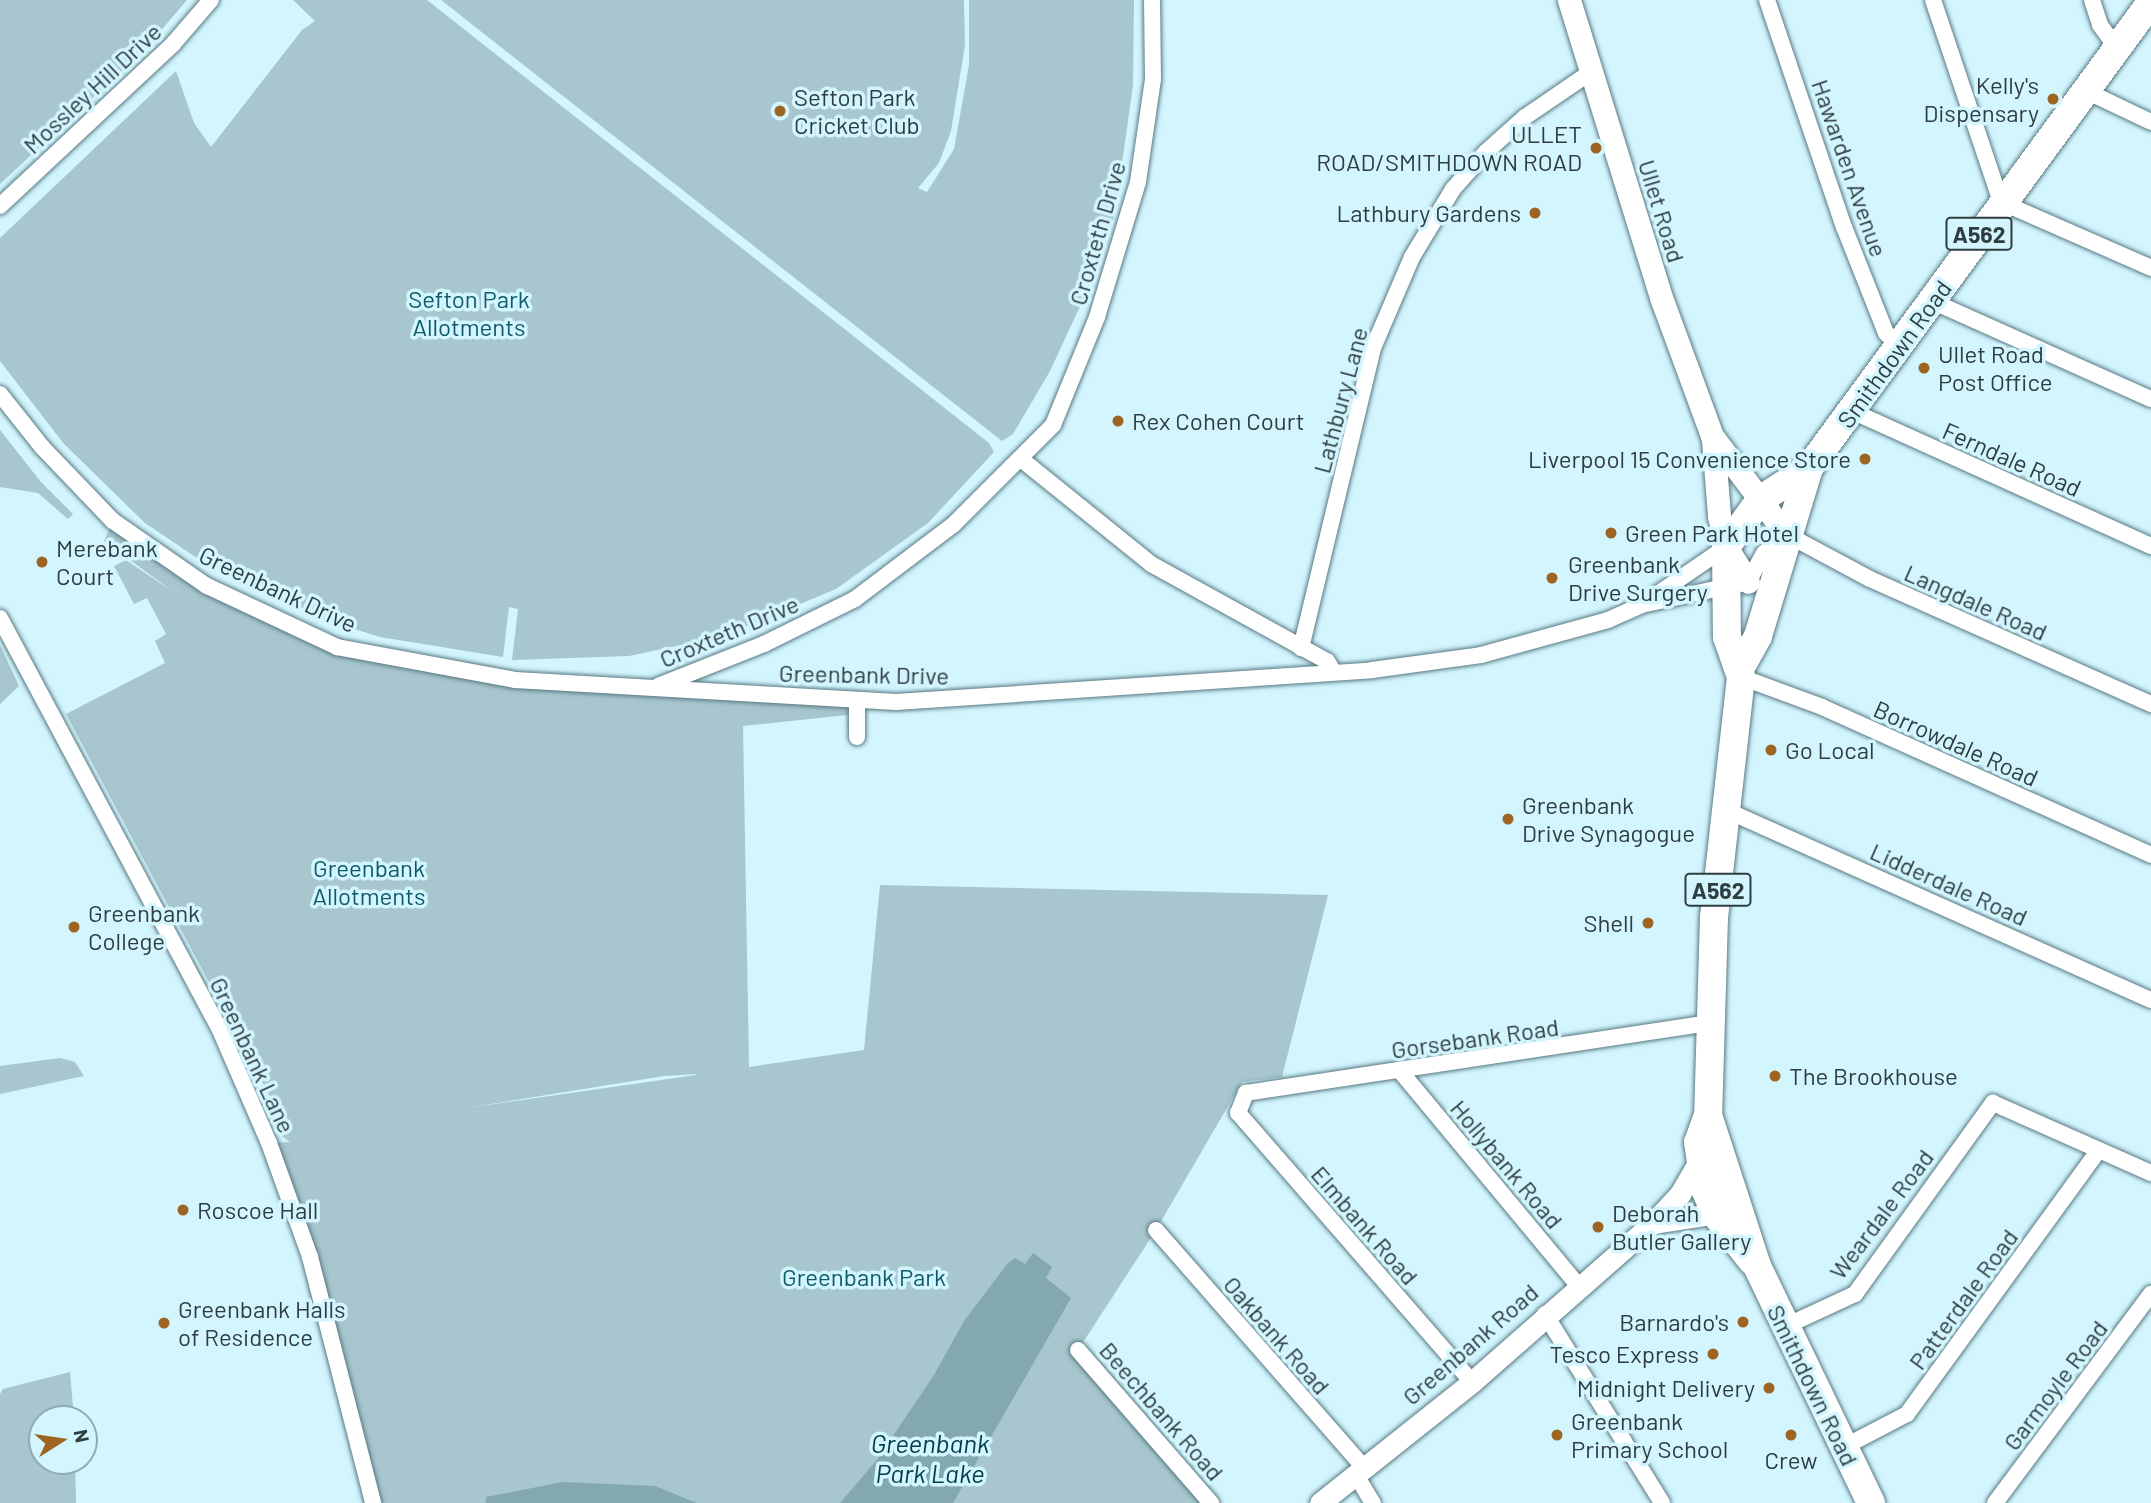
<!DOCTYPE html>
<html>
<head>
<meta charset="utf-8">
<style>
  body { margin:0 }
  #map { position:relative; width:2151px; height:1503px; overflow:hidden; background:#d2f5fe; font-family:Barlow,sans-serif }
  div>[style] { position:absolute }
  .green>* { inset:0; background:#a7c6ce }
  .water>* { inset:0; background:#84a8b1 }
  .roads { filter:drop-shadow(0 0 2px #597982) drop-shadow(0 0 2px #597982) }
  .minor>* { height:16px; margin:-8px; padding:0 8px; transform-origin:8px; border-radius:8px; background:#fff }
  .tertiary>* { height:21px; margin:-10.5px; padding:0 10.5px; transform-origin:10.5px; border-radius:10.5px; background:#fff }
  .secondary>* { height:23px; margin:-11.5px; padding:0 11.5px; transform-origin:11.5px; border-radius:11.5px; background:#fff }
  .trunk>* { height:28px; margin:-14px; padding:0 14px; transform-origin:14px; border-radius:14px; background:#fff }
  .dots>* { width:19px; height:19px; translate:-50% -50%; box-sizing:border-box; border:4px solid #d2f5fe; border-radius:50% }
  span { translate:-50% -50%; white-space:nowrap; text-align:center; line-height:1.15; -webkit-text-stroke:7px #d2f5fe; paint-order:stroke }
  .shield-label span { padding:2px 5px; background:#d2f5fe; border:2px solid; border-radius:5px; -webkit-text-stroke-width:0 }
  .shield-label { font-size:23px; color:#2f3d41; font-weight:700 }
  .poi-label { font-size:24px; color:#2f3d41 }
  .right { translate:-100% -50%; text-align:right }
  .left { translate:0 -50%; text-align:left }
  .street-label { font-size:24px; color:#2f3d41 }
  .park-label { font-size:24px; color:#0f5a69 }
  .water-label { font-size:26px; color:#023c48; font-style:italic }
  .north { position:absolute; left:28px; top:1405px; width:70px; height:70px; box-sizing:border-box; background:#d2f5fe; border:2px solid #91abb2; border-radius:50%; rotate:78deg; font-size:19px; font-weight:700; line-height:28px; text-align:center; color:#2f3d41 }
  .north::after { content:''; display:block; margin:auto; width:24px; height:32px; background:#9e6522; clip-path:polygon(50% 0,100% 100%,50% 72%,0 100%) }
</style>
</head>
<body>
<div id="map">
  <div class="green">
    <div style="clip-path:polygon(0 0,187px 0,146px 48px,0 184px)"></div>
    <div style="clip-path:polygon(293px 0,427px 0,989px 443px,994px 452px,928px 523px,836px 589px,724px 636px,629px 656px,512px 660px,518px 609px,509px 607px,503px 657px,380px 637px,326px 620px,194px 556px,145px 523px,64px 444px,0 361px,0 238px,176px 71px,194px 123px,211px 147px,302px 30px,315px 21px)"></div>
    <div style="clip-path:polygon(441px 0,964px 0,965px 45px,951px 131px,939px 163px,918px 188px,927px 192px,954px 149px,969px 65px,969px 0,1134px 0,1133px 85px,1115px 214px,1089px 287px,1050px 371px,1013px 434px,1002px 441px)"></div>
    <div style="clip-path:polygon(0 430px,41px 482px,73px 514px,68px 519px,38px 493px,0 487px)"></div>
    <div style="clip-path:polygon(evenodd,113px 521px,207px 586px,337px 647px,449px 668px,857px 700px,857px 714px,743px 726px,749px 1067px,864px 1050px,880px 885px,1328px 895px,1282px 1077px,1242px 1082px,1156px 1230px,1078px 1350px,1211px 1503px,373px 1503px,269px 1143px,290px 1142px,282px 1136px,273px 1102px,66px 714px,165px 663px,155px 641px,166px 634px,147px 598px,134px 604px,114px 566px,126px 560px,175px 593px,104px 541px,113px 521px,696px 1074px,696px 1075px,467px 1108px,664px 1076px,696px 1074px)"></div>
    <div style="clip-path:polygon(0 645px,19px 686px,0 704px)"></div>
    <div style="clip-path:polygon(60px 1058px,75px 1062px,84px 1076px,0 1094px,0 1066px)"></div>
    <div style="clip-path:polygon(70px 1372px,74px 1419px,42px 1419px,42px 1461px,75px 1461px,76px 1503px,0 1503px,0 1394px,3px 1389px)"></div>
  </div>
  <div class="water">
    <div style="clip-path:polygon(1033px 1253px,1052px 1267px,1046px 1278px,1071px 1298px,953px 1503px,840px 1503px,876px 1461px,934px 1375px,964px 1321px,1008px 1263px,1015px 1258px,1025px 1264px)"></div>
    <div style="clip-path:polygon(563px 1482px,655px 1486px,697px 1503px,486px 1503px,486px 1497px)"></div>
  </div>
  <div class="roads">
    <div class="minor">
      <div style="left:1767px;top:0;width:240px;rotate:71.3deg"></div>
      <div style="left:1844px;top:227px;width:114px;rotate:68.4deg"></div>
      <div style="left:1886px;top:333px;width:18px;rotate:45deg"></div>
      <div style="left:1933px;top:0;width:213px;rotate:71.4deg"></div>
      <div style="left:2001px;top:202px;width:164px;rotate:23.7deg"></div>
      <div style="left:2092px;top:0;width:26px;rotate:72deg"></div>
      <div style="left:2100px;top:25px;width:27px;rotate:54deg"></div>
      <div style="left:2084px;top:90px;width:74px;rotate:25.5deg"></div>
      <div style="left:0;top:206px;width:237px;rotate:-43.1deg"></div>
      <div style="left:173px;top:44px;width:58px;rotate:-49.2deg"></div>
      <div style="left:1934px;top:302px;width:238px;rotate:24.1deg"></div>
      <div style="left:0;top:394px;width:68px;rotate:51.6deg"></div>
      <div style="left:42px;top:447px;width:103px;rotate:46.2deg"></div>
      <div style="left:113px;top:521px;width:114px;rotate:34.7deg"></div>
      <div style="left:207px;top:586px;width:144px;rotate:25.1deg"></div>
      <div style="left:337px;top:647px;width:181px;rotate:10.5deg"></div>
      <div style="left:515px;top:680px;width:382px;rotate:3.3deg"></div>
      <div style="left:896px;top:702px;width:477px;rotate:-3.8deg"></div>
      <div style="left:1372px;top:670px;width:110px;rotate:-7.8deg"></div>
      <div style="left:1481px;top:655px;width:132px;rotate:-15.4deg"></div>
      <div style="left:1608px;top:620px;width:36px;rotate:-24deg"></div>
      <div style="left:1641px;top:605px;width:109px;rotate:-12.1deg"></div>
      <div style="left:1748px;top:582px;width:33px;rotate:-61deg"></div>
      <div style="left:1764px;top:553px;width:29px;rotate:-41deg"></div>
      <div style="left:1786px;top:534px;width:95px;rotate:28.2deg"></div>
      <div style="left:1870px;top:579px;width:308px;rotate:24deg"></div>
      <div style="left:1854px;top:412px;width:326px;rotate:24.3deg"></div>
      <div style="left:1021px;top:459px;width:167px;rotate:38.9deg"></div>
      <div style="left:1151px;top:564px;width:201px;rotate:28.9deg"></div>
      <div style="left:1327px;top:661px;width:13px;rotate:58deg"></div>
      <div style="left:1643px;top:604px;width:101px;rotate:-34.5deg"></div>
      <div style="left:0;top:618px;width:465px;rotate:61.9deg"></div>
      <div style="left:219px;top:1028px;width:125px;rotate:66.5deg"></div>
      <div style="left:269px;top:1143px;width:121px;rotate:70.2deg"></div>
      <div style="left:310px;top:1257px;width:254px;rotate:75.6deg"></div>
      <div style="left:1301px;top:648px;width:309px;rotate:-76.5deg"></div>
      <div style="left:1373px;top:348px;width:99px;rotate:-66.8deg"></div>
      <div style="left:1412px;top:257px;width:79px;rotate:-58.9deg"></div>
      <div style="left:1453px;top:189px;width:50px;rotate:-48.3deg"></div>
      <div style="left:1486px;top:152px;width:52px;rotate:-41.9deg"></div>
      <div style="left:1525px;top:117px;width:80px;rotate:-34.3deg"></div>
      <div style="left:1741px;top:677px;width:86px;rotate:20.3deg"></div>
      <div style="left:1822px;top:707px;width:361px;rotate:24.2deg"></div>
      <div style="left:658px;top:686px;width:114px;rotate:-21.6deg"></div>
      <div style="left:764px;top:644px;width:102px;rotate:-26.3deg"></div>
      <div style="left:855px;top:599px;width:124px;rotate:-37.1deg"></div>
      <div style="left:954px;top:524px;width:140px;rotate:-45deg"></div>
      <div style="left:1053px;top:425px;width:117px;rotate:-67.8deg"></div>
      <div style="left:1097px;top:317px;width:141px;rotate:-73.1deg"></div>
      <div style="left:1138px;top:182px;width:104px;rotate:-81.7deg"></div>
      <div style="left:1153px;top:79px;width:79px;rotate:-90.7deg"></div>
      <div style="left:857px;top:700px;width:37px;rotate:90deg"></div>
      <div style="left:1728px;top:811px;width:463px;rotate:24.1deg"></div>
      <div style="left:1401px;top:1072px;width:277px;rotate:50.3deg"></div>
      <div style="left:1156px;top:1230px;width:316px;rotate:48.8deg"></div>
      <div style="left:1545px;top:1314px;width:222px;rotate:58.2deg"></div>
      <div style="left:1784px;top:1327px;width:78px;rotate:-24.9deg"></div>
      <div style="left:1855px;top:1294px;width:236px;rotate:-54.2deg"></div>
      <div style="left:1993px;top:1103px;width:173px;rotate:23.9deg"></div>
      <div style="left:1078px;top:1350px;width:203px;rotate:49deg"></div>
      <div style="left:1472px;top:1382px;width:357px;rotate:-131deg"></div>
      <div style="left:1238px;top:1113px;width:22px;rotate:-68deg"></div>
      <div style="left:1246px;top:1093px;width:468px;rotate:-8.6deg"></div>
      <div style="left:1842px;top:1448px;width:73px;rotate:-27.6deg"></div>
      <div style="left:1907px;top:1414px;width:326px;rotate:-54deg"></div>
      <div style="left:1356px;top:1475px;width:33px;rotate:59deg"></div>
      <div style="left:1995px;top:1503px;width:261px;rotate:-53.3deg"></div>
    </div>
    <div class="tertiary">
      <div style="left:1653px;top:1223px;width:78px;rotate:-8.9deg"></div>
      <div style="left:1320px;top:1503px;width:194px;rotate:-38.5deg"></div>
      <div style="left:1472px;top:1382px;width:241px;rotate:-41.3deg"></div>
      <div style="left:1653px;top:1223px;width:40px;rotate:-47deg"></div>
      <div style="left:1680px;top:1194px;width:39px;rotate:-60deg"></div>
    </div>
    <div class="secondary">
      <div style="left:1569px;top:0;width:314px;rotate:72.8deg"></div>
      <div style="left:1662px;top:300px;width:145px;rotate:69.8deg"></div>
      <div style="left:1712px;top:436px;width:123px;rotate:52.9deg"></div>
      <div style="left:1713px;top:439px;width:77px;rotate:85.5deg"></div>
      <div style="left:1719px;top:516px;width:32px;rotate:77deg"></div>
      <div style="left:1726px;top:547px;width:41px;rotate:57.8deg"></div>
    </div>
    <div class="trunk">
      <div style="left:1809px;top:468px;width:59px;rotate:146.9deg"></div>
      <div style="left:1760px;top:500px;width:58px;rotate:125.9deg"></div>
      <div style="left:1726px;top:547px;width:90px;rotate:89.4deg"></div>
      <div style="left:1727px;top:637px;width:42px;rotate:70.7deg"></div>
      <div style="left:1741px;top:677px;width:242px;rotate:96.4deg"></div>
      <div style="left:1714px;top:917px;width:198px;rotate:91.7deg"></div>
      <div style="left:1708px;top:1115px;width:159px;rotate:72deg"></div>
      <div style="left:1757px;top:1266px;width:263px;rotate:64.3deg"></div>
      <div style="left:1741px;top:667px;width:35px;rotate:-61deg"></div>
      <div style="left:1758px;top:636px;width:176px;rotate:-73.1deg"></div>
      <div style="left:1809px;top:468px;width:578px;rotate:-53.72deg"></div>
      <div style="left:1708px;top:1115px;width:29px;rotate:110deg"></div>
      <div style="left:1698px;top:1142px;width:48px;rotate:81.5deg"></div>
      <div style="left:1705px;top:1189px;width:28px;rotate:67deg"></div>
      <div style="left:1716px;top:1215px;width:58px;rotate:52deg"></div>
    </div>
  </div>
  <div class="dots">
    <div style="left:2053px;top:99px;background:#9e6522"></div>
    <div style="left:780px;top:111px;background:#9e6522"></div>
    <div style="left:1596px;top:148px;background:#9e6522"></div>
    <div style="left:1535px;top:213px;background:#9e6522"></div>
    <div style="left:1924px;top:368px;background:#9e6522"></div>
    <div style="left:1118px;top:421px;background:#9e6522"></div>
    <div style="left:1865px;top:459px;background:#9e6522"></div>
    <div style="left:1611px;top:533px;background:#9e6522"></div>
    <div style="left:42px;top:562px;background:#9e6522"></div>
    <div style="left:1552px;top:578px;background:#9e6522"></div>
    <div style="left:1771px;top:750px;background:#9e6522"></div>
    <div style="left:1508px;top:819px;background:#9e6522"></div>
    <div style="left:1648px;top:923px;background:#9e6522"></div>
    <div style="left:74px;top:927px;background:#9e6522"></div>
    <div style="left:1775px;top:1076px;background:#9e6522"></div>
    <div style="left:183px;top:1210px;background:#9e6522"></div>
    <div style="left:1598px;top:1227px;background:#9e6522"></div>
    <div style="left:1743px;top:1322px;background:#9e6522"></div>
    <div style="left:164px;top:1323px;background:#9e6522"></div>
    <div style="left:1713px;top:1354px;background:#9e6522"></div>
    <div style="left:1769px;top:1388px;background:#9e6522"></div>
    <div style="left:1557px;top:1435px;background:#9e6522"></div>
    <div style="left:1791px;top:1435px;background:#9e6522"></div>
  </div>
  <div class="shield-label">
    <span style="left:1979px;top:234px">A562</span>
    <span style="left:1718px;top:890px">A562</span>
  </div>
  <div class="poi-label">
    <span class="right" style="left:2039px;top:99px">Kelly's<br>Dispensary</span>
    <span class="left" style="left:794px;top:111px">Sefton Park<br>Cricket Club</span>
    <span class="right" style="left:1582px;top:148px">ULLET<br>ROAD/SMITHDOWN ROAD</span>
    <span class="right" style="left:1521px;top:213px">Lathbury Gardens</span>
    <span class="left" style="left:1938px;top:368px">Ullet Road<br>Post Office</span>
    <span class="left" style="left:1132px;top:421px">Rex Cohen Court</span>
    <span class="right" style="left:1851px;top:459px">Liverpool 15 Convenience Store</span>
    <span class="left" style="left:1625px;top:533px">Green Park Hotel</span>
    <span class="left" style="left:56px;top:562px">Merebank<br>Court</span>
    <span class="left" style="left:1568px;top:578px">Greenbank<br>Drive Surgery</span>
    <span class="left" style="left:1785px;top:750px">Go Local</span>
    <span class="left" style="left:1522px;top:819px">Greenbank<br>Drive Synagogue</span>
    <span class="left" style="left:88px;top:927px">Greenbank<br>College</span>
    <span class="right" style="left:1634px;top:923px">Shell</span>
    <span class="left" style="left:1789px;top:1076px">The Brookhouse</span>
    <span class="left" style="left:197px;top:1210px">Roscoe Hall</span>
    <span class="left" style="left:1612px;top:1227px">Deborah<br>Butler Gallery</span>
    <span class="left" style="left:178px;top:1323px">Greenbank Halls<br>of Residence</span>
    <span class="right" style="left:1729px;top:1322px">Barnardo's</span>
    <span class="right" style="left:1699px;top:1354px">Tesco Express</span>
    <span class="right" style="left:1755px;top:1388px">Midnight Delivery</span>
    <span class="left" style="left:1571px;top:1435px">Greenbank<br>Primary School</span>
    <span style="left:1791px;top:1460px">Crew</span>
  </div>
  <div class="street-label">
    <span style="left:92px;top:88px;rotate:-43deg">Mossley Hill Drive</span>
    <span style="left:1850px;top:168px;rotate:71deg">Hawarden Avenue</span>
    <span style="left:1662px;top:211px;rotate:73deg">Ullet Road</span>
    <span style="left:1097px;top:233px;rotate:-74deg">Croxteth Drive</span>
    <span style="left:1894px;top:354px;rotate:-54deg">Smithdown Road</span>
    <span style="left:1340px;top:400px;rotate:-75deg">Lathbury Lane</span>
    <span style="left:2012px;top:459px;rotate:24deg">Ferndale Road</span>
    <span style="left:278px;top:589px;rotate:25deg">Greenbank Drive</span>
    <span style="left:1976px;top:602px;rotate:24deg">Langdale Road</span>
    <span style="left:729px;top:631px;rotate:-23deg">Croxteth Drive</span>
    <span style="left:864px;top:674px;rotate:1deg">Greenbank Drive</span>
    <span style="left:1956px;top:743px;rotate:24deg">Borrowdale Road</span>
    <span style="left:1949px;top:884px;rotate:24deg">Lidderdale Road</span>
    <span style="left:1475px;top:1038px;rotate:-8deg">Gorsebank Road</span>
    <span style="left:253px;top:1055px;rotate:65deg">Greenbank Lane</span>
    <span style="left:1507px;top:1164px;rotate:50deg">Hollybank Road</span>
    <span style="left:1881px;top:1214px;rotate:-53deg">Weardale Road</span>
    <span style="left:1365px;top:1225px;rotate:49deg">Elmbank Road</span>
    <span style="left:1963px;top:1299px;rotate:-54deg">Patterdale Road</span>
    <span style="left:1277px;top:1335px;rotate:49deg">Oakbank Road</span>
    <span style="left:1470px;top:1344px;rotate:-41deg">Greenbank Road</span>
    <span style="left:1813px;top:1385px;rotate:64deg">Smithdown Road</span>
    <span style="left:2055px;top:1385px;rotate:-53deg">Garmoyle Road</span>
    <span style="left:1162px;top:1411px;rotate:49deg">Beechbank Road</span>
  </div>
  <div class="park-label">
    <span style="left:469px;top:313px">Sefton Park<br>Allotments</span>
    <span style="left:369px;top:882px">Greenbank<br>Allotments</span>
    <span style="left:864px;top:1277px">Greenbank Park</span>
  </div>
  <div class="water-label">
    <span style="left:930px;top:1458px">Greenbank<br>Park Lake</span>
  </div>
  <div class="north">N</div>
</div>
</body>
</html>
